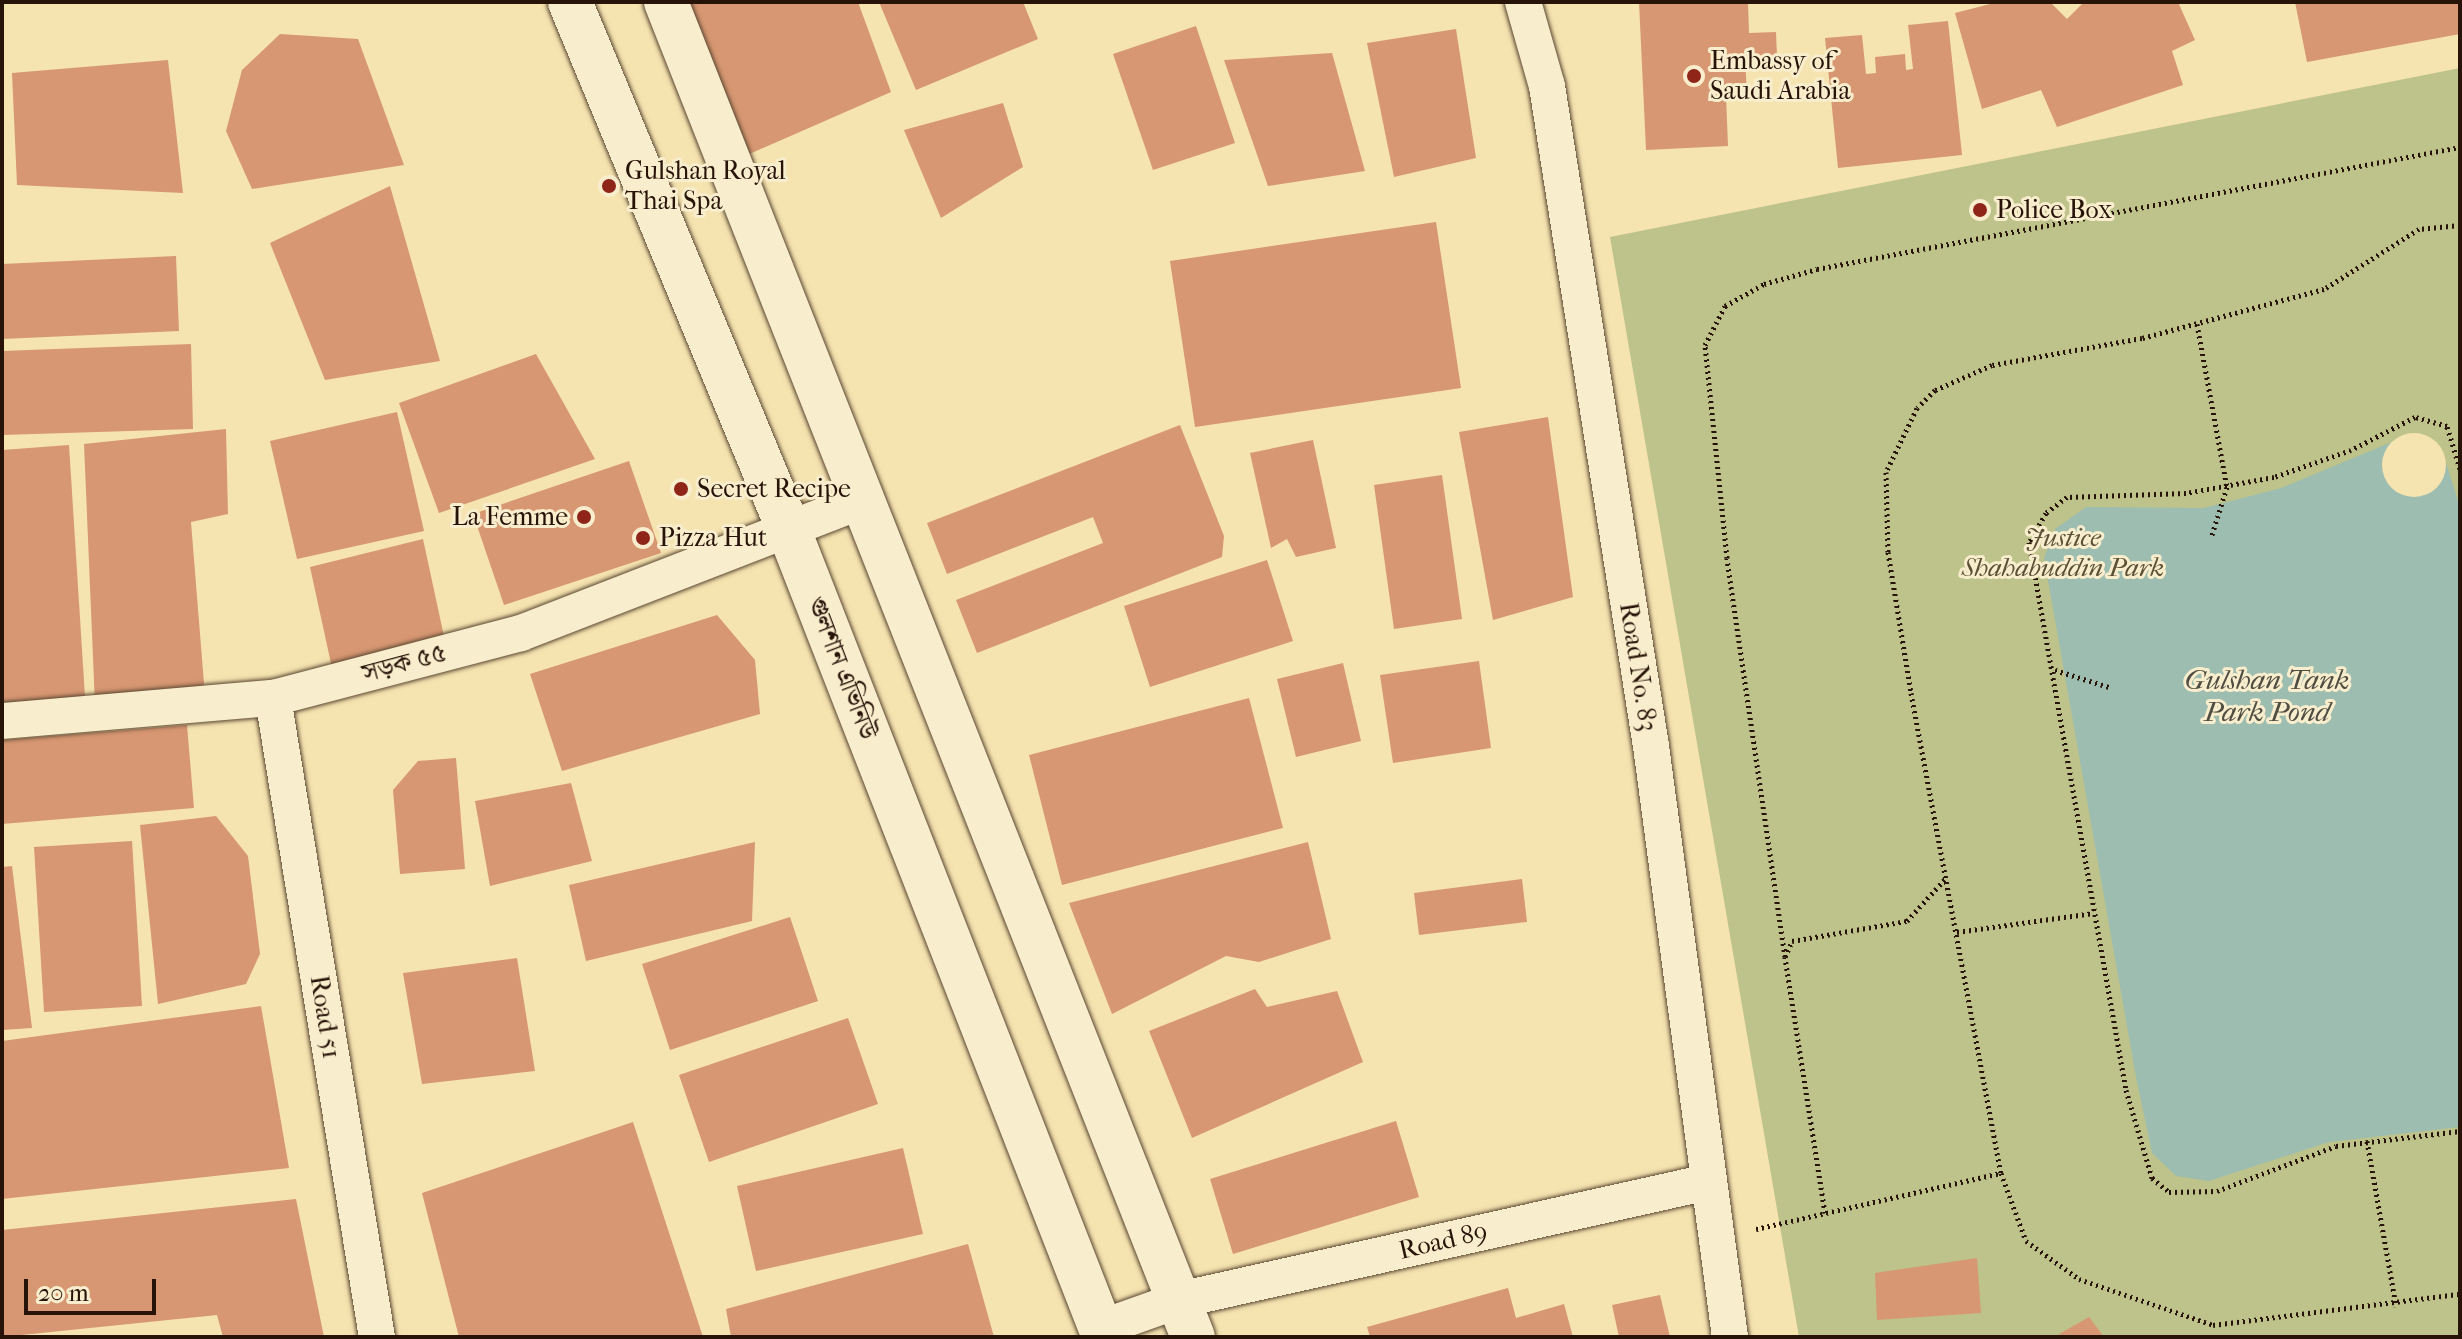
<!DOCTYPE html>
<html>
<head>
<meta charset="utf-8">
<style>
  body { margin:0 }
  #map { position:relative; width:2462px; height:1339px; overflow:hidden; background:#f5e3b0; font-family:"IM FELL French Canon","Noto Serif Bengali",serif }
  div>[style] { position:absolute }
  .green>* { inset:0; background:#bdc38a }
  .water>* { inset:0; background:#9dbdb0 }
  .pier>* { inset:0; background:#f5e3b0 }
  .round { border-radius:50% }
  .building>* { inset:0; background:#d79772 }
  .path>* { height:5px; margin-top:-2.5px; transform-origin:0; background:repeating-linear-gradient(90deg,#271308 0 2px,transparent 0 6px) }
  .roads { filter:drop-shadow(0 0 2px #5a4732) drop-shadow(0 0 2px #5a4732) }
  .street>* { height:36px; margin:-18px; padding:0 18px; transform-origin:18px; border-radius:18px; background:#f8edcc }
  .secondary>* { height:44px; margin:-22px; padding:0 22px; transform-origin:22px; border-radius:22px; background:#f8edcc }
  .dots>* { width:22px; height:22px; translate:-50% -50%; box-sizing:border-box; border:4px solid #f8edcc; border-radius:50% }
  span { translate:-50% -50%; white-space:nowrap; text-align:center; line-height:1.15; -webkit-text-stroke:6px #f8edcc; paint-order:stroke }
  .poi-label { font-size:26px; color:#271308 }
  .left { translate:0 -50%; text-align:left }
  .right { translate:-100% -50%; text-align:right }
  .park-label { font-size:26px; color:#5c5136; font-style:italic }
  .street-label { font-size:26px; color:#271308 }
  .water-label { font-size:28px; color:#504e43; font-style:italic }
  .frame { position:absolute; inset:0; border:4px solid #271308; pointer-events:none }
  .scale { position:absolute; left:24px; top:1279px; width:132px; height:36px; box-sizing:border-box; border:4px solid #271308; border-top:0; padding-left:10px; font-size:24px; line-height:28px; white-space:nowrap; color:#271308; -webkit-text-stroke:6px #f8edcc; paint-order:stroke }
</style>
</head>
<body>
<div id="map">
  <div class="green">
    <div style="clip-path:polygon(2460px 68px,2460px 1337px,1799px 1337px,1610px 237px)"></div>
  </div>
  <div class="water">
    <div style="clip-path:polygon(2404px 437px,2442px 450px,2460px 507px,2460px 1127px,2329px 1142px,2209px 1181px,2176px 1176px,2152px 1153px,2136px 1077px,2044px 558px,2055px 529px,2086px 507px,2204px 508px,2281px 488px)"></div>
  </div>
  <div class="pier">
    <div class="round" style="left:2382px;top:433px;width:64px;height:64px"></div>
  </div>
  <div class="building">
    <div style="clip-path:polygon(679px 2px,858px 2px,891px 92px,738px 159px)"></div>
    <div style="clip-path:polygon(879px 2px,1023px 2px,1038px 39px,916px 90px)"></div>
    <div style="clip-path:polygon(1639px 2px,1748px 2px,1749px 33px,1776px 32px,1777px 56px,1745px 58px,1747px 95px,1726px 96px,1728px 146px,1646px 150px)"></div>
    <div style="clip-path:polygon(1998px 2px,2050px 2px,2067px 19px,2084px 2px,2178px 2px,2195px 40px,2172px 51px,2183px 85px,2057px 127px,2041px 90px,1982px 109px,1955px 13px)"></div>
    <div style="clip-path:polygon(2295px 2px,2460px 2px,2460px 34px,2307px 62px)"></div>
    <div style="clip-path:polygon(1948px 21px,1962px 155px,1838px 168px,1825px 38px,1862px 35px,1866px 74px,1876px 73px,1875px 57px,1905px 54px,1906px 70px,1913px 69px,1908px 25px)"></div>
    <div style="clip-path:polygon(1196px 26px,1235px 143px,1153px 170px,1113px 54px)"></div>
    <div style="clip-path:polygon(1456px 29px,1476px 158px,1394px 177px,1367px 43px)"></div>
    <div style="clip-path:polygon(280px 34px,358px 39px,404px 165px,252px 189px,226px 131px,242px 70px)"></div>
    <div style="clip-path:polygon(1332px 53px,1365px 171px,1268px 186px,1224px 60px)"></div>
    <div style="clip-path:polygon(168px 60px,183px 193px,17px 185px,12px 73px)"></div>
    <div style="clip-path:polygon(1003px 103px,1023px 167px,941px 218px,904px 130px)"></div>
    <div style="clip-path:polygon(390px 186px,440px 361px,325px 380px,270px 243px)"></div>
    <div style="clip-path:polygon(1436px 222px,1461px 388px,1195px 427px,1170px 261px)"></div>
    <div style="clip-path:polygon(176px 256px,179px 331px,2px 339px,2px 264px)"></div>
    <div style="clip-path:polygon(191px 344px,193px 429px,2px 435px,2px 351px)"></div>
    <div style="clip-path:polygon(536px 354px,595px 459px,439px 513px,399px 403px)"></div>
    <div style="clip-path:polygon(397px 412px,424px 531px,297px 559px,270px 441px)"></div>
    <div style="clip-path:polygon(1548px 417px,1573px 597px,1493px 620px,1459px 432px)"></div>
    <div style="clip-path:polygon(1180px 425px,1224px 536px,1222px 557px,977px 653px,956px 600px,1103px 543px,1093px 517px,947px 574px,927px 523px)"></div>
    <div style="clip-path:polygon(226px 429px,228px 514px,191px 522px,205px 696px,95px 705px,84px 444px)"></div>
    <div style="clip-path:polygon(1313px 440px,1336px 548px,1296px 557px,1287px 539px,1271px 548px,1250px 453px)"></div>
    <div style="clip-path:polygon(69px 445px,85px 697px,2px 703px,2px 450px)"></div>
    <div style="clip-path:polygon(629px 461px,661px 553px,504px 605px,473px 514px)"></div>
    <div style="clip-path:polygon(1442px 475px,1462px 619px,1394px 629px,1374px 485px)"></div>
    <div style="clip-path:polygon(423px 539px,445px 641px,332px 668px,310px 567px)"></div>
    <div style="clip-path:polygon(1267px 560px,1293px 641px,1150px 687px,1124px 606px)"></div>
    <div style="clip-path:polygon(717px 615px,755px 660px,760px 714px,562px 771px,530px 674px)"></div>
    <div style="clip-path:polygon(1479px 661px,1491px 748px,1393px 763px,1380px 675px)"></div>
    <div style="clip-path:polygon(1343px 663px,1361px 741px,1296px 757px,1277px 679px)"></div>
    <div style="clip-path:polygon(1249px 698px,1283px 828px,1062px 885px,1029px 755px)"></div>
    <div style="clip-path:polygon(187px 725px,194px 808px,2px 824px,2px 740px)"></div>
    <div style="clip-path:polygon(456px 758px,465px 869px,400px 874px,393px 790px,418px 761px)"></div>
    <div style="clip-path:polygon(571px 783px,592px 861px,490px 886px,475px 801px)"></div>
    <div style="clip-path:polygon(216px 816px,248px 856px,260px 954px,246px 984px,158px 1004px,140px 825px)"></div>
    <div style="clip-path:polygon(132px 841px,142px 1006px,44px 1012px,34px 847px)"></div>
    <div style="clip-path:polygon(755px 842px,752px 921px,586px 961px,569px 885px)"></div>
    <div style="clip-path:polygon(1308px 842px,1331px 939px,1259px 962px,1226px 956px,1112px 1014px,1069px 903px)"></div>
    <div style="clip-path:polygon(12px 866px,32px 1028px,2px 1030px,2px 867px)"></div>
    <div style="clip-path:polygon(1522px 879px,1527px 922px,1419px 935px,1414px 893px)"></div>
    <div style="clip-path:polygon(790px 917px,818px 1001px,670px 1050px,642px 964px)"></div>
    <div style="clip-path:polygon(517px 958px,535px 1071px,422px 1084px,403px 973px)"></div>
    <div style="clip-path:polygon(1255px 989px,1267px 1007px,1337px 991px,1363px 1062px,1192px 1138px,1149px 1031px)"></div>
    <div style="clip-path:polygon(261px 1006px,289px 1168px,2px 1199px,2px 1041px)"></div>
    <div style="clip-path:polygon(848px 1018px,878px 1104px,709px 1162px,679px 1075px)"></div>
    <div style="clip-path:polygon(1396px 1121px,1419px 1197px,1233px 1254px,1210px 1179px)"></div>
    <div style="clip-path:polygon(633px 1122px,703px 1337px,459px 1337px,422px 1193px)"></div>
    <div style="clip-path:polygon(903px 1148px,923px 1234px,756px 1271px,737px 1186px)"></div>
    <div style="clip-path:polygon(296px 1199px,324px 1337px,223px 1337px,217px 1315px,2px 1337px,2px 1230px)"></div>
    <div style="clip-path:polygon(968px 1244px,994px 1337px,731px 1337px,726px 1309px)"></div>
    <div style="clip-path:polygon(1977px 1258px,1981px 1313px,1877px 1320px,1875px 1273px)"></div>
    <div style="clip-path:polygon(1508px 1288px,1516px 1318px,1564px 1304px,1573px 1337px,1370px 1337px,1367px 1327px)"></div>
    <div style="clip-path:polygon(1660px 1295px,1670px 1337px,1619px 1337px,1612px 1305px)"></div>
    <div style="clip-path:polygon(2089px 1317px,2104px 1337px,2056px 1337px,2061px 1333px)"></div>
  </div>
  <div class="path">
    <div style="left:2460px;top:225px;width:41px;rotate:174.4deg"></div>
    <div style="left:2419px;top:229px;width:112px;rotate:147.7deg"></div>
    <div style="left:2324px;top:289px;width:188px;rotate:164.9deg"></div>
    <div style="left:2142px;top:338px;width:152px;rotate:169.8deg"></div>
    <div style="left:1992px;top:365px;width:62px;rotate:156.3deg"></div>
    <div style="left:1935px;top:390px;width:25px;rotate:135deg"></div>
    <div style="left:1917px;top:408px;width:71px;rotate:115.8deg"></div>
    <div style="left:1886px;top:472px;width:80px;rotate:88.6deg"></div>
    <div style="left:1888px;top:552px;width:143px;rotate:80.7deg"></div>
    <div style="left:1911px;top:693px;width:488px;rotate:79.4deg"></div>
    <div style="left:2001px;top:1173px;width:72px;rotate:69.8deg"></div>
    <div style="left:2026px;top:1241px;width:65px;rotate:35.6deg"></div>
    <div style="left:2079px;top:1279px;width:142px;rotate:18.9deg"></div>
    <div style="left:2213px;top:1325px;width:249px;rotate:-7.2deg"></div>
    <div style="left:2197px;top:324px;width:166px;rotate:79.6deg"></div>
    <div style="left:2227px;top:487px;width:53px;rotate:107.4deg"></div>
    <div style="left:2460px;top:469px;width:45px;rotate:-106.8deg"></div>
    <div style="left:2447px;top:426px;width:33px;rotate:-164deg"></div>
    <div style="left:2415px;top:417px;width:72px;rotate:152.7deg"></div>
    <div style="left:2351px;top:450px;width:82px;rotate:160.7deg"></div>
    <div style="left:2274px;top:477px;width:89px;rotate:169.7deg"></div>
    <div style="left:2186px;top:493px;width:119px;rotate:178.1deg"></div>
    <div style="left:2067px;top:497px;width:26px;rotate:143deg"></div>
    <div style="left:2046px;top:513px;width:34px;rotate:120deg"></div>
    <div style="left:2029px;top:542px;width:557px;rotate:79.96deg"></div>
    <div style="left:2126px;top:1090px;width:92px;rotate:73.5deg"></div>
    <div style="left:2152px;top:1178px;width:22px;rotate:39deg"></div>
    <div style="left:2169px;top:1192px;width:48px;rotate:-1.2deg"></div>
    <div style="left:2217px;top:1191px;width:127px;rotate:-20.7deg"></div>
    <div style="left:2336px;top:1146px;width:125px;rotate:-6.9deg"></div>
    <div style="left:2055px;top:670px;width:57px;rotate:17.5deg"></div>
    <div style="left:1957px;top:932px;width:138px;rotate:-7.9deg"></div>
    <div style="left:1785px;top:957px;width:403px;rotate:-98.3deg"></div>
    <div style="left:1727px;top:558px;width:214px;rotate:-95.9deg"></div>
    <div style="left:1705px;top:345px;width:44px;rotate:-62.9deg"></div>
    <div style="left:1725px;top:306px;width:45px;rotate:-29.4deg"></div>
    <div style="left:1764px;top:284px;width:55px;rotate:-15.8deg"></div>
    <div style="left:1817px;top:269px;width:654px;rotate:-10.74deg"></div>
    <div style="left:2367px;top:1141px;width:168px;rotate:80deg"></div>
    <div style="left:1825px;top:1213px;width:259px;rotate:-98.9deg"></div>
    <div style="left:1785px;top:957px;width:17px;rotate:-66deg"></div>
    <div style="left:1792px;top:941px;width:117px;rotate:-9.9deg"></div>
    <div style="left:1907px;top:921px;width:58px;rotate:-47.8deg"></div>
    <div style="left:1756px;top:1229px;width:251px;rotate:-12.9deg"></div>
  </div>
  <div class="roads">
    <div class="street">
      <div style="left:1523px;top:2px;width:87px;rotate:74.1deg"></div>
      <div style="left:1547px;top:86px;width:668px;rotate:81.05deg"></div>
      <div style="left:1651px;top:746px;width:596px;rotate:82.39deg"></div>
      <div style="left:273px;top:698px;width:647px;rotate:80.76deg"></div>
      <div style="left:2px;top:721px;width:272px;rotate:-4.9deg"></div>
      <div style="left:273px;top:698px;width:256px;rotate:-14.7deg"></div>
      <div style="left:521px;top:633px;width:365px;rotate:-21.2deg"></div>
      <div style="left:1101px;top:1328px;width:83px;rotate:-19.7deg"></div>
      <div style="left:1179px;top:1300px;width:542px;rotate:-12.57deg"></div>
    </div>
    <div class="secondary">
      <div style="left:570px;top:2px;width:569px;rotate:67.49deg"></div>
      <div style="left:788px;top:528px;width:869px;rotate:68.66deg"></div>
      <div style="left:666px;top:2px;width:1435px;rotate:68.46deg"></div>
    </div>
  </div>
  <div class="dots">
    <div style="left:1694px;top:76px;background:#8f2418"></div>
    <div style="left:609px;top:186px;background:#8f2418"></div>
    <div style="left:1980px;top:210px;background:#8f2418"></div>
    <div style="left:681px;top:489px;background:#8f2418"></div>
    <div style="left:584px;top:517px;background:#8f2418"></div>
    <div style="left:643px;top:538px;background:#8f2418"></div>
  </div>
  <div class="poi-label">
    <span class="left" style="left:1710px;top:76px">Embassy of<br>Saudi Arabia</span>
    <span class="left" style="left:625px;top:186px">Gulshan Royal<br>Thai Spa</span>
    <span class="left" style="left:1996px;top:210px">Police Box</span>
    <span class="left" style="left:697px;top:489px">Secret Recipe</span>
    <span class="right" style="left:568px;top:517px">La Femme</span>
    <span class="left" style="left:659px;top:538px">Pizza Hut</span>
  </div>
  <div class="park-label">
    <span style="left:2063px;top:553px">Justice<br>Shahabuddin Park</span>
  </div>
  <div class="street-label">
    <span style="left:404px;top:663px;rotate:-15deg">সড়ক ৫৫</span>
    <span style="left:1638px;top:667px;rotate:81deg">Road No. 83</span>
    <span style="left:842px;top:668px;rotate:69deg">গুলশান এভিনিউ</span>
    <span style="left:325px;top:1017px;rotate:81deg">Road 51</span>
    <span style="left:1443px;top:1241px;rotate:-13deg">Road 89</span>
  </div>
  <div class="water-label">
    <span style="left:2267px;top:696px">Gulshan Tank<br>Park Pond</span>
  </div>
  <div class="frame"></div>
  <div class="scale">20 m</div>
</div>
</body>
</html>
